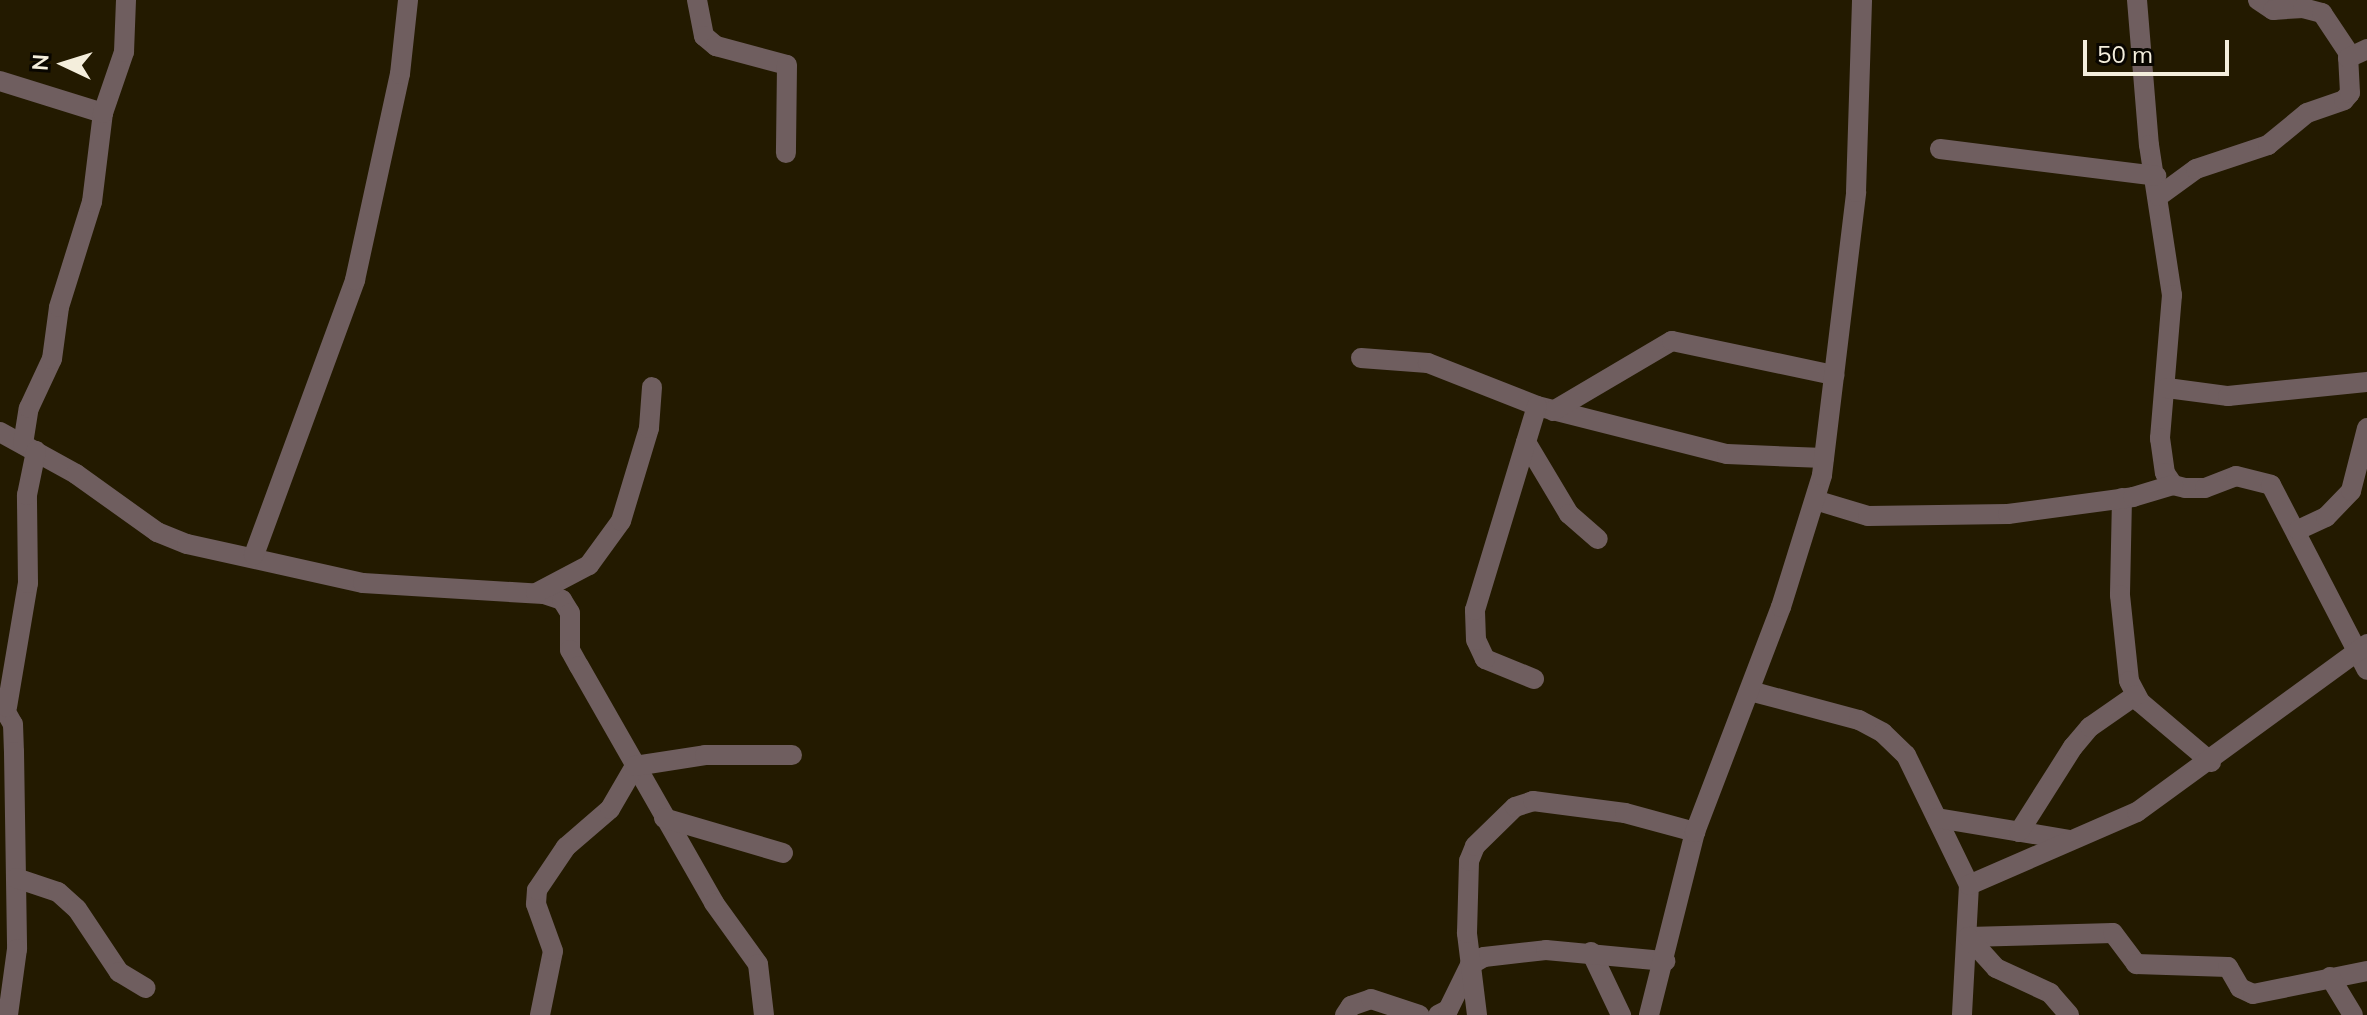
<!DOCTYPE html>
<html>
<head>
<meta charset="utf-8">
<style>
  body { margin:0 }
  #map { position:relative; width:2367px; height:1015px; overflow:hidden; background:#231a00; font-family:Mulish,sans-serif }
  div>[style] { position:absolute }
  .minor>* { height:20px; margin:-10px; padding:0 10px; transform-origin:10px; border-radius:10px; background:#6f5e5f }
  span { translate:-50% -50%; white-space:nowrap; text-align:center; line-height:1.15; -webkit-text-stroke:6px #090600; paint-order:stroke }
  .north { position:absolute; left:24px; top:24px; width:80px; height:80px; -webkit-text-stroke:6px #090600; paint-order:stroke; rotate:274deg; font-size:22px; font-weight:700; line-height:32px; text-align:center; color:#f4eedc }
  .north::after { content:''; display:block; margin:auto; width:28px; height:36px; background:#f4eedc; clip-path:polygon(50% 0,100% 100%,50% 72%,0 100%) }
  .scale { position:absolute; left:2083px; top:40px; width:146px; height:36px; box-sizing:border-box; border:4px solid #f4eedc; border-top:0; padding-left:10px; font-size:24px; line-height:28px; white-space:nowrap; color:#f4eedc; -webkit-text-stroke:6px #090600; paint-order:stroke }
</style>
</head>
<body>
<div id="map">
  <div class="minor">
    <div style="left:697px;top:0;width:37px;rotate:79deg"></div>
    <div style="left:704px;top:36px;width:16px;rotate:40deg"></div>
    <div style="left:716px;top:46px;width:73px;rotate:15deg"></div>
    <div style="left:787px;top:65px;width:88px;rotate:90.7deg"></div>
    <div style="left:2137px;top:0;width:145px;rotate:85.3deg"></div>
    <div style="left:2149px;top:145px;width:152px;rotate:81.3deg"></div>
    <div style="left:2172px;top:295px;width:144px;rotate:94.8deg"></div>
    <div style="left:2160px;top:438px;width:35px;rotate:82deg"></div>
    <div style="left:2165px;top:473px;width:14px;rotate:56deg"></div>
    <div style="left:2173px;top:485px;width:12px;rotate:14deg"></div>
    <div style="left:2185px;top:488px;width:20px"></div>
    <div style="left:2205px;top:488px;width:33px;rotate:-21deg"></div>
    <div style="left:2236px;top:476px;width:36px;rotate:14deg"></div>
    <div style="left:2271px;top:485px;width:208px;rotate:62.6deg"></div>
    <div style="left:2258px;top:0;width:18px;rotate:34deg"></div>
    <div style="left:2273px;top:10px;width:30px;rotate:-4deg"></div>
    <div style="left:2303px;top:8px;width:20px;rotate:15deg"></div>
    <div style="left:2322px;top:13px;width:50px;rotate:56.3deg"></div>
    <div style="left:0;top:81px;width:108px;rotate:17.3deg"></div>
    <div style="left:1940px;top:149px;width:218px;rotate:7.1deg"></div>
    <div style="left:2159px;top:196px;width:46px;rotate:-36.1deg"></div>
    <div style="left:2196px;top:169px;width:76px;rotate:-18.4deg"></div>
    <div style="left:2268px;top:145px;width:50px;rotate:-39.4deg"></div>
    <div style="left:2307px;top:113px;width:39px;rotate:-19deg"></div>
    <div style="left:2344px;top:100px;width:9px;rotate:-49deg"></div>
    <div style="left:2350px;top:93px;width:35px;rotate:-93deg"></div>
    <div style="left:2348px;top:58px;width:21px;rotate:-25deg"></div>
    <div style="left:1361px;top:358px;width:67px;rotate:4.3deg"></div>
    <div style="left:1428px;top:363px;width:117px;rotate:21.5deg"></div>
    <div style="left:1537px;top:406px;width:196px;rotate:14.2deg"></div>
    <div style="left:1727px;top:454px;width:97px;rotate:2.4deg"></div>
    <div style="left:2167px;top:388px;width:62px;rotate:7.5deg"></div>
    <div style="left:2228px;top:396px;width:140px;rotate:-5.8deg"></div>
    <div style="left:1553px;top:411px;width:138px;rotate:-30.5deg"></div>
    <div style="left:1672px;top:341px;width:166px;rotate:11.9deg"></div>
    <div style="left:0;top:432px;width:87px;rotate:28.9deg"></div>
    <div style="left:76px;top:474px;width:100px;rotate:35.6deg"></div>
    <div style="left:157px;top:532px;width:32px;rotate:22deg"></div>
    <div style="left:187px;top:544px;width:180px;rotate:12.5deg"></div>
    <div style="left:363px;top:583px;width:181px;rotate:3.5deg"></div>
    <div style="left:544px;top:594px;width:19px;rotate:18deg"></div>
    <div style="left:562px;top:600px;width:15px;rotate:58deg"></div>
    <div style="left:570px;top:613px;width:37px;rotate:90deg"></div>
    <div style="left:570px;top:650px;width:18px;rotate:61deg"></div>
    <div style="left:579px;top:666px;width:273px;rotate:60.3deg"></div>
    <div style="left:714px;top:903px;width:75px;rotate:54.2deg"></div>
    <div style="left:758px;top:964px;width:51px;rotate:83.3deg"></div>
    <div style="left:1526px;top:442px;width:84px;rotate:59.2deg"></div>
    <div style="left:1569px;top:514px;width:38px;rotate:41deg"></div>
    <div style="left:23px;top:444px;width:36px;rotate:-81deg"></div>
    <div style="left:29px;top:408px;width:54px;rotate:-64.9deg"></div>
    <div style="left:52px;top:359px;width:52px;rotate:-82.3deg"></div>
    <div style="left:59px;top:307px;width:110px;rotate:-72.6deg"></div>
    <div style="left:92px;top:202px;width:90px;rotate:-83deg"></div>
    <div style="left:103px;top:113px;width:65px;rotate:-71deg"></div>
    <div style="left:124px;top:52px;width:52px;rotate:-87.8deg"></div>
    <div style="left:2122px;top:498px;width:97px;rotate:91.2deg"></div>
    <div style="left:2120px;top:595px;width:86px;rotate:84deg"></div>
    <div style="left:2129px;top:681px;width:24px;rotate:62deg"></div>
    <div style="left:2140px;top:702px;width:93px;rotate:40.2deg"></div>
    <div style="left:1815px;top:500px;width:55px;rotate:16.8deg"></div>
    <div style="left:1868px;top:516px;width:140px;rotate:-0.8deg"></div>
    <div style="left:2008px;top:514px;width:126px;rotate:-7.7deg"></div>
    <div style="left:2133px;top:497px;width:42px;rotate:-16.7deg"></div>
    <div style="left:2298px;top:530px;width:31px;rotate:-25deg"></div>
    <div style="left:2326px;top:517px;width:36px;rotate:-46deg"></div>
    <div style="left:2351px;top:491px;width:65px;rotate:-75.7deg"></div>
    <div style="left:254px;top:555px;width:293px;rotate:-69.8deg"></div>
    <div style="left:355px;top:280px;width:211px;rotate:-77.7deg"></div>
    <div style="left:400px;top:74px;width:74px;rotate:-83.8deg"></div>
    <div style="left:536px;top:593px;width:60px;rotate:-27.8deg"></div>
    <div style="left:589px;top:565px;width:54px;rotate:-54deg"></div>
    <div style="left:621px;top:521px;width:97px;rotate:-73.2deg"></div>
    <div style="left:649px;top:428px;width:41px;rotate:-85.8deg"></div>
    <div style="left:1534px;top:679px;width:53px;rotate:-157.8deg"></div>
    <div style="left:1485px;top:659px;width:21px;rotate:-115deg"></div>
    <div style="left:1476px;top:640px;width:30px;rotate:-92deg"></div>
    <div style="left:1475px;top:610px;width:213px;rotate:-73.1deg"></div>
    <div style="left:1750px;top:691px;width:113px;rotate:14.9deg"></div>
    <div style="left:1859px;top:720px;width:27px;rotate:28deg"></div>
    <div style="left:1883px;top:733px;width:32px;rotate:44deg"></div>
    <div style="left:1906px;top:755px;width:144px;rotate:64.1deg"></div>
    <div style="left:1969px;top:885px;width:130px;rotate:93.1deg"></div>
    <div style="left:0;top:701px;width:26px;rotate:61deg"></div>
    <div style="left:13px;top:724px;width:28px;rotate:88deg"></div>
    <div style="left:14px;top:752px;width:197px;rotate:89.1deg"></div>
    <div style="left:17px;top:949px;width:67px;rotate:97.8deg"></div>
    <div style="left:7px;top:707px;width:126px;rotate:-80.4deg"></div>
    <div style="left:28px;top:583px;width:88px;rotate:-90.7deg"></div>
    <div style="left:27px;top:495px;width:45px;rotate:-78.4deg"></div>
    <div style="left:664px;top:818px;width:124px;rotate:16.4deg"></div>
    <div style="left:1937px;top:818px;width:135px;rotate:9.4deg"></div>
    <div style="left:2019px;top:832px;width:101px;rotate:-57.6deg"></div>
    <div style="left:2073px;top:747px;width:26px;rotate:-50deg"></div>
    <div style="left:2090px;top:727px;width:56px;rotate:-34.8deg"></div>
    <div style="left:16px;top:878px;width:44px;rotate:18.4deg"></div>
    <div style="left:58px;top:892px;width:25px;rotate:42deg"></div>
    <div style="left:77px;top:909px;width:76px;rotate:56.3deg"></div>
    <div style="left:119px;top:972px;width:31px;rotate:31deg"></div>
    <div style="left:1969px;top:885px;width:183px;rotate:-23.5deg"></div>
    <div style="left:2137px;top:812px;width:285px;rotate:-36.1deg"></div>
    <div style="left:1968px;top:937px;width:145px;rotate:-1.6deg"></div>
    <div style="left:2113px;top:933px;width:39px;rotate:53deg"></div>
    <div style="left:2136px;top:964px;width:92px;rotate:1.9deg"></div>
    <div style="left:2228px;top:967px;width:24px;rotate:60deg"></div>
    <div style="left:2240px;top:988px;width:14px;rotate:25deg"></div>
    <div style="left:2253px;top:994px;width:116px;rotate:-11.4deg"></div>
    <div style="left:1968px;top:937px;width:42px;rotate:47.9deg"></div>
    <div style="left:1996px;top:968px;width:60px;rotate:24.8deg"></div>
    <div style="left:2050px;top:993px;width:29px;rotate:49deg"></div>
    <div style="left:1591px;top:952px;width:70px;rotate:64.5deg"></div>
    <div style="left:2330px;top:977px;width:44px;rotate:58.8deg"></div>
    <div style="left:540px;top:1015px;width:65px;rotate:-78.5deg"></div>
    <div style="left:553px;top:951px;width:50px;rotate:-109.9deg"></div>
    <div style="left:536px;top:904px;width:14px;rotate:-86deg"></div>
    <div style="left:537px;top:890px;width:52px;rotate:-56deg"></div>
    <div style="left:566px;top:847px;width:58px;rotate:-40.8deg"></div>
    <div style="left:610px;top:809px;width:50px;rotate:-59.8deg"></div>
    <div style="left:635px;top:766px;width:71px;rotate:-8.9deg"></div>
    <div style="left:705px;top:755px;width:87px"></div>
    <div style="left:1345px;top:1015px;width:11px;rotate:-56deg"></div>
    <div style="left:1351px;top:1006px;width:21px;rotate:-19deg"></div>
    <div style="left:1371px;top:999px;width:51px;rotate:18.4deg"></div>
    <div style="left:1438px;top:1015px;width:11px;rotate:-27deg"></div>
    <div style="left:1448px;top:1010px;width:50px;rotate:-63.9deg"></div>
    <div style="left:1470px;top:965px;width:16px;rotate:-30deg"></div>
    <div style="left:1484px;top:957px;width:62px;rotate:-6.4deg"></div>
    <div style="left:1546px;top:950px;width:120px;rotate:5.3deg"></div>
    <div style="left:1477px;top:1015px;width:83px;rotate:-97deg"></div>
    <div style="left:1467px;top:933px;width:72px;rotate:-88.4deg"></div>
    <div style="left:1469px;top:861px;width:16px;rotate:-68deg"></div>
    <div style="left:1475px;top:846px;width:56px;rotate:-44.3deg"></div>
    <div style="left:1515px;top:807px;width:19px;rotate:-18deg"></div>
    <div style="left:1533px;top:801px;width:93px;rotate:7.4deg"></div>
    <div style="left:1625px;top:813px;width:73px;rotate:15.2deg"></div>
    <div style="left:1649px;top:1015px;width:189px;rotate:-75.9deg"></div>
    <div style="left:1695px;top:832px;width:241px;rotate:-69.1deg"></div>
    <div style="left:1781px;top:607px;width:138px;rotate:-72.7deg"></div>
    <div style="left:1822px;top:475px;width:285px;rotate:-83.1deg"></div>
    <div style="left:1856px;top:192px;width:192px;rotate:-88.2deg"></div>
  </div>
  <div class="north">N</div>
  <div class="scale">50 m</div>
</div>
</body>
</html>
